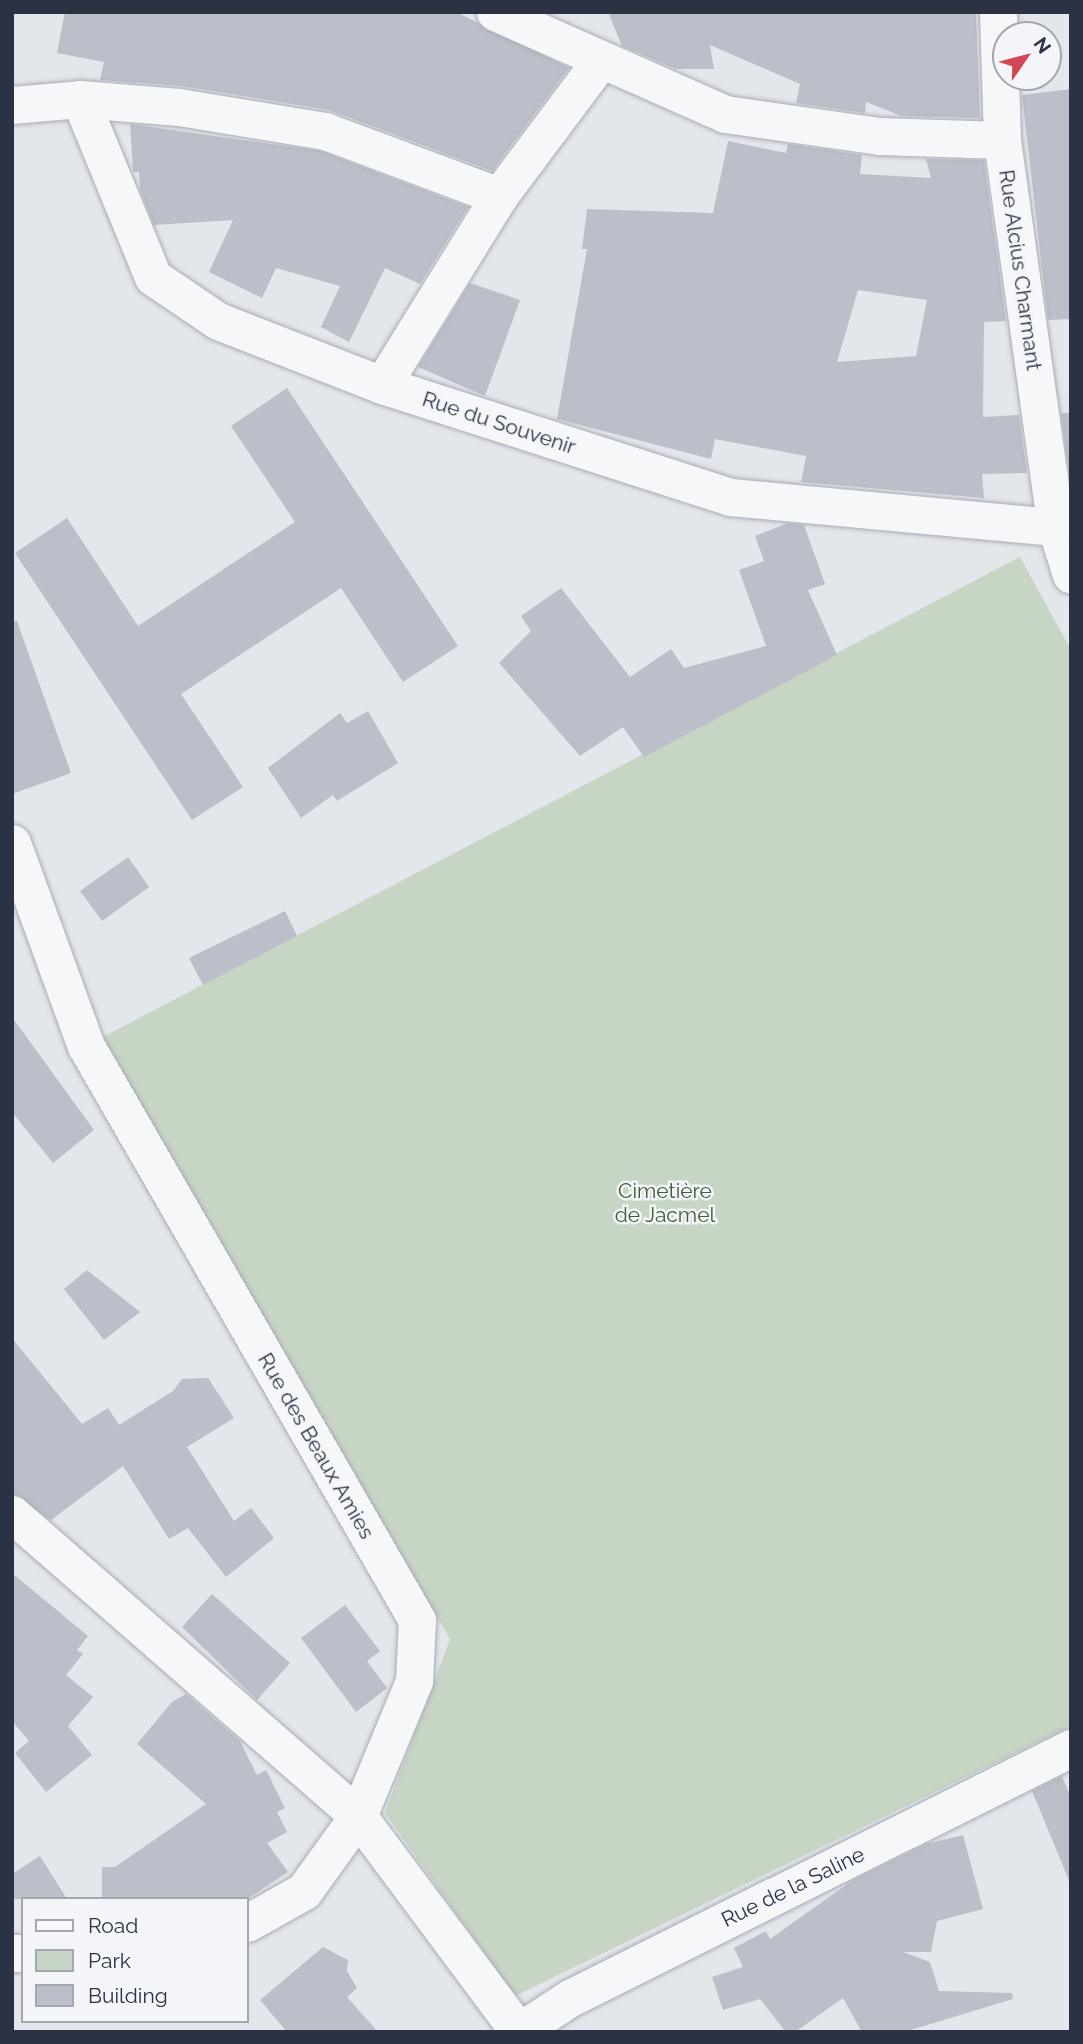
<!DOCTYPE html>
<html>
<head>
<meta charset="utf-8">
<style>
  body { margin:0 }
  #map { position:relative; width:1083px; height:2044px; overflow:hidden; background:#e3e6eb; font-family:Raleway,sans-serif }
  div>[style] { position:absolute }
  .green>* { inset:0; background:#c7d5c4 }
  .building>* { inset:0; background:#babfc9 }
  .roads { filter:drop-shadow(0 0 2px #a8acb6) drop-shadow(0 0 2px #a8acb6) }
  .street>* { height:37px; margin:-18.5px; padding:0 18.5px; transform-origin:18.5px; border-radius:18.5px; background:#f6f7f9 }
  span { translate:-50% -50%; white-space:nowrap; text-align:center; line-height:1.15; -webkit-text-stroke:5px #f3f5f8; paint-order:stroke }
  .street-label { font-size:21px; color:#2a3244 }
  .park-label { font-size:21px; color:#3d6037 }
  .frame { position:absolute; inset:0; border:14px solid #2a3244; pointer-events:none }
  .legend { position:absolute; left:21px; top:1897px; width:228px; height:126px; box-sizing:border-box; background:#f3f5f8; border:2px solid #a3a7b0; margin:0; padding:9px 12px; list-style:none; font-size:21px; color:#2a3244 }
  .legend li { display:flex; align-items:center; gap:14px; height:35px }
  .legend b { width:35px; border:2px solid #a3a7b0 }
  .north { position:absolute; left:992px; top:21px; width:70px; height:70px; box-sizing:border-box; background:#f3f5f8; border:2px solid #a3a7b0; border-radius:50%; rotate:55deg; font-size:19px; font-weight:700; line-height:28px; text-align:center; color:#2a3244 }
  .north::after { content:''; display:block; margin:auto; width:24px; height:32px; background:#d24655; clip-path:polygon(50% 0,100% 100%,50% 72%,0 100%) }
</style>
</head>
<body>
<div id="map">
  <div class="green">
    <div style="clip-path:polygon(1020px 557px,1071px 650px,1071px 1726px,515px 1996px,385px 1813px,450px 1639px,101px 1038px)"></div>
  </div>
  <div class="building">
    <div style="clip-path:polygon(65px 12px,456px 12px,569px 68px,492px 171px,329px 110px,182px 86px,100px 80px,104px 62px,57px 53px)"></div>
    <div style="clip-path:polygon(608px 12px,976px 12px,980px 118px,902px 116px,866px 102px,865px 113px,796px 103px,800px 84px,710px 45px,714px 69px,676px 69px,622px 46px)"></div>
    <div style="clip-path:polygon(1071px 89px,1071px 319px,1048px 320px,1022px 95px)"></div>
    <div style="clip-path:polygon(130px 124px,320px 151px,468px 207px,420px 284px,385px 268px,349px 342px,321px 327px,340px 286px,276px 268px,262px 298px,209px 272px,233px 220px,154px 225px,140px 190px,139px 172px,133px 172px)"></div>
    <div style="clip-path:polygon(evenodd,728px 141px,786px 153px,788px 144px,862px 155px,860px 174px,931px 178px,926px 159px,984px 160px,1006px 321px,984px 322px,983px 417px,1019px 415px,1027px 473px,982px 474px,984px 498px,801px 482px,806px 456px,715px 439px,711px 459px,557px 419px,587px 249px,582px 249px,587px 209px,713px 213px,728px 141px,858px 290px,927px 300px,916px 356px,837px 362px,858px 290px)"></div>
    <div style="clip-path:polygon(470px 283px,520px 300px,485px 396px,418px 367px)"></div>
    <div style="clip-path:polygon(287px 388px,458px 646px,403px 682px,341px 588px,181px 694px,243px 787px,192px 820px,15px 553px,67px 518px,138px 626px,295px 522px,231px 426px)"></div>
    <div style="clip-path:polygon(1061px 413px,1071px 413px,1071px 472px,1069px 472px)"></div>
    <div style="clip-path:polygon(788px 523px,804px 525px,825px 584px,808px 590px,837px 655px,644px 757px,623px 727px,580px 756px,499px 663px,531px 631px,521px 616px,561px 588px,630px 677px,671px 649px,684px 668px,766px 646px,739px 570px,764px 561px,755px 536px)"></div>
    <div style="clip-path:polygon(12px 621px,17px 621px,71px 773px,12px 794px)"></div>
    <div style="clip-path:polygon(368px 711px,398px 763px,337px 801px,333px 795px,301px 818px,268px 768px,340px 713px,347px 723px)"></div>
    <div style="clip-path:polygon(128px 857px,149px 887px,102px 921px,80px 891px)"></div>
    <div style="clip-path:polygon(285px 911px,297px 936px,203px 985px,189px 958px)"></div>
    <div style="clip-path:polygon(12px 1017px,94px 1130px,53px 1163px,12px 1112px)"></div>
    <div style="clip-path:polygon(87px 1270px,140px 1312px,104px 1340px,64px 1289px)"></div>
    <div style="clip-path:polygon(12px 1338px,82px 1424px,108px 1408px,119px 1425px,173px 1391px,182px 1379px,208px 1378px,234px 1418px,187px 1447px,234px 1521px,251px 1508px,274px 1538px,226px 1577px,188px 1528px,169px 1539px,123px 1466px,51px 1520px,12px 1494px)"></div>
    <div style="clip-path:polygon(12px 1573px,88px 1636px,77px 1650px,83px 1654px,66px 1675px,93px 1697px,68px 1726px,92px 1755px,46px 1792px,15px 1753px,29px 1741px,12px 1721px)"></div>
    <div style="clip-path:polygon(212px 1594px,290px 1663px,257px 1700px,182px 1627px)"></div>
    <div style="clip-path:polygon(345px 1605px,380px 1651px,367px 1661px,387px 1688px,356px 1712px,301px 1638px)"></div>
    <div style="clip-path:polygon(186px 1694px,240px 1741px,257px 1775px,266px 1770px,285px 1808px,277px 1812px,287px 1832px,267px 1843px,288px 1872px,247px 1899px,102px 1899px,102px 1867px,115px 1867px,206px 1804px,137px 1744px,172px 1702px)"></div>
    <div style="clip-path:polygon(1062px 1776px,1071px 1798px,1070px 1883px,1032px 1791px)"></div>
    <div style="clip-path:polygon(963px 1835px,983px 1909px,937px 1921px,931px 1952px,903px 1952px,930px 1962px,939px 1991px,1012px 1993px,1013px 1999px,904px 2032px,862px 2032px,843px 1998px,795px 2032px,786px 2032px,760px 1999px,723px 2010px,712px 1977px,743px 1967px,734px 1948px,766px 1931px,770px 1939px,853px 1880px,926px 1844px)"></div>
    <div style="clip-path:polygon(40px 1856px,67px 1899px,12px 1899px,12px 1874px)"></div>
    <div style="clip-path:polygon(323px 1947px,348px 1960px,347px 1971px,357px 1988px,347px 1997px,378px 2032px,287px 2032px,260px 2000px)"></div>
  </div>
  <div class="roads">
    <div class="street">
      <div style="left:495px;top:12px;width:252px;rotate:23.9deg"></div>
      <div style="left:725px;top:114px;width:156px;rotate:8.1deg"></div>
      <div style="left:879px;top:136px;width:123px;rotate:1.9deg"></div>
      <div style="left:998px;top:12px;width:128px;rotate:88.2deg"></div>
      <div style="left:1002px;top:140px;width:391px;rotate:82.1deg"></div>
      <div style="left:1056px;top:527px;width:50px;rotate:72.6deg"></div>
      <div style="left:80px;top:99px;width:192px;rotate:67.7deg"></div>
      <div style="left:153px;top:277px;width:78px;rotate:34.1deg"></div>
      <div style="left:218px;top:321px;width:176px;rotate:21.3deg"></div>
      <div style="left:382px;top:385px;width:366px;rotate:17.8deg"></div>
      <div style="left:730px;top:497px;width:327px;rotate:5.3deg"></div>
      <div style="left:12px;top:105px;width:68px;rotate:-5deg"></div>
      <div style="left:80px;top:99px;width:99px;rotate:4.6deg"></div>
      <div style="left:179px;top:107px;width:148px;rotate:9.3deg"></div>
      <div style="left:325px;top:131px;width:186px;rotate:20.5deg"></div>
      <div style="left:382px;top:385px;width:222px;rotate:-58.2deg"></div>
      <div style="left:499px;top:196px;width:169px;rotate:-53.2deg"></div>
      <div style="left:12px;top:843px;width:216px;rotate:70deg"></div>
      <div style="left:86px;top:1046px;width:663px;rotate:60.03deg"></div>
      <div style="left:417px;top:1620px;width:61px;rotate:92.8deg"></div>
      <div style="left:414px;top:1681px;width:146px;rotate:112.5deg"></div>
      <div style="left:358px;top:1816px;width:269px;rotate:53.3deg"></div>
      <div style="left:12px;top:1514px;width:459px;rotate:41.1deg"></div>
      <div style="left:358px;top:1816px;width:92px;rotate:125.8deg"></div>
      <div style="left:304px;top:1891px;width:65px;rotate:150.7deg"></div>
      <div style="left:12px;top:1953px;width:11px"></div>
      <div style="left:518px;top:2032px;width:62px;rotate:-33.2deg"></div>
      <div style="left:570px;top:1998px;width:560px;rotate:-26.52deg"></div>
    </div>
  </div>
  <div class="street-label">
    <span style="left:1020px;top:270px;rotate:82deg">Rue Alcius Charmant</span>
    <span style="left:499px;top:423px;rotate:18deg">Rue du Souvenir</span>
    <span style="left:316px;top:1446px;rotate:60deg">Rue des Beaux Amies</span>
    <span style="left:793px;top:1887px;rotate:-26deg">Rue de la Saline</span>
  </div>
  <div class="park-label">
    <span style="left:665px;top:1203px">Cimetière<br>de Jacmel</span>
  </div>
  <div class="frame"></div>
  <ul class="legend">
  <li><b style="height:9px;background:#f6f7f9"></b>Road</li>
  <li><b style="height:19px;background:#c7d5c4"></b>Park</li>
  <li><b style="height:19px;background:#babfc9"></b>Building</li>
  </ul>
  <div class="north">N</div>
</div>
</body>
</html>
